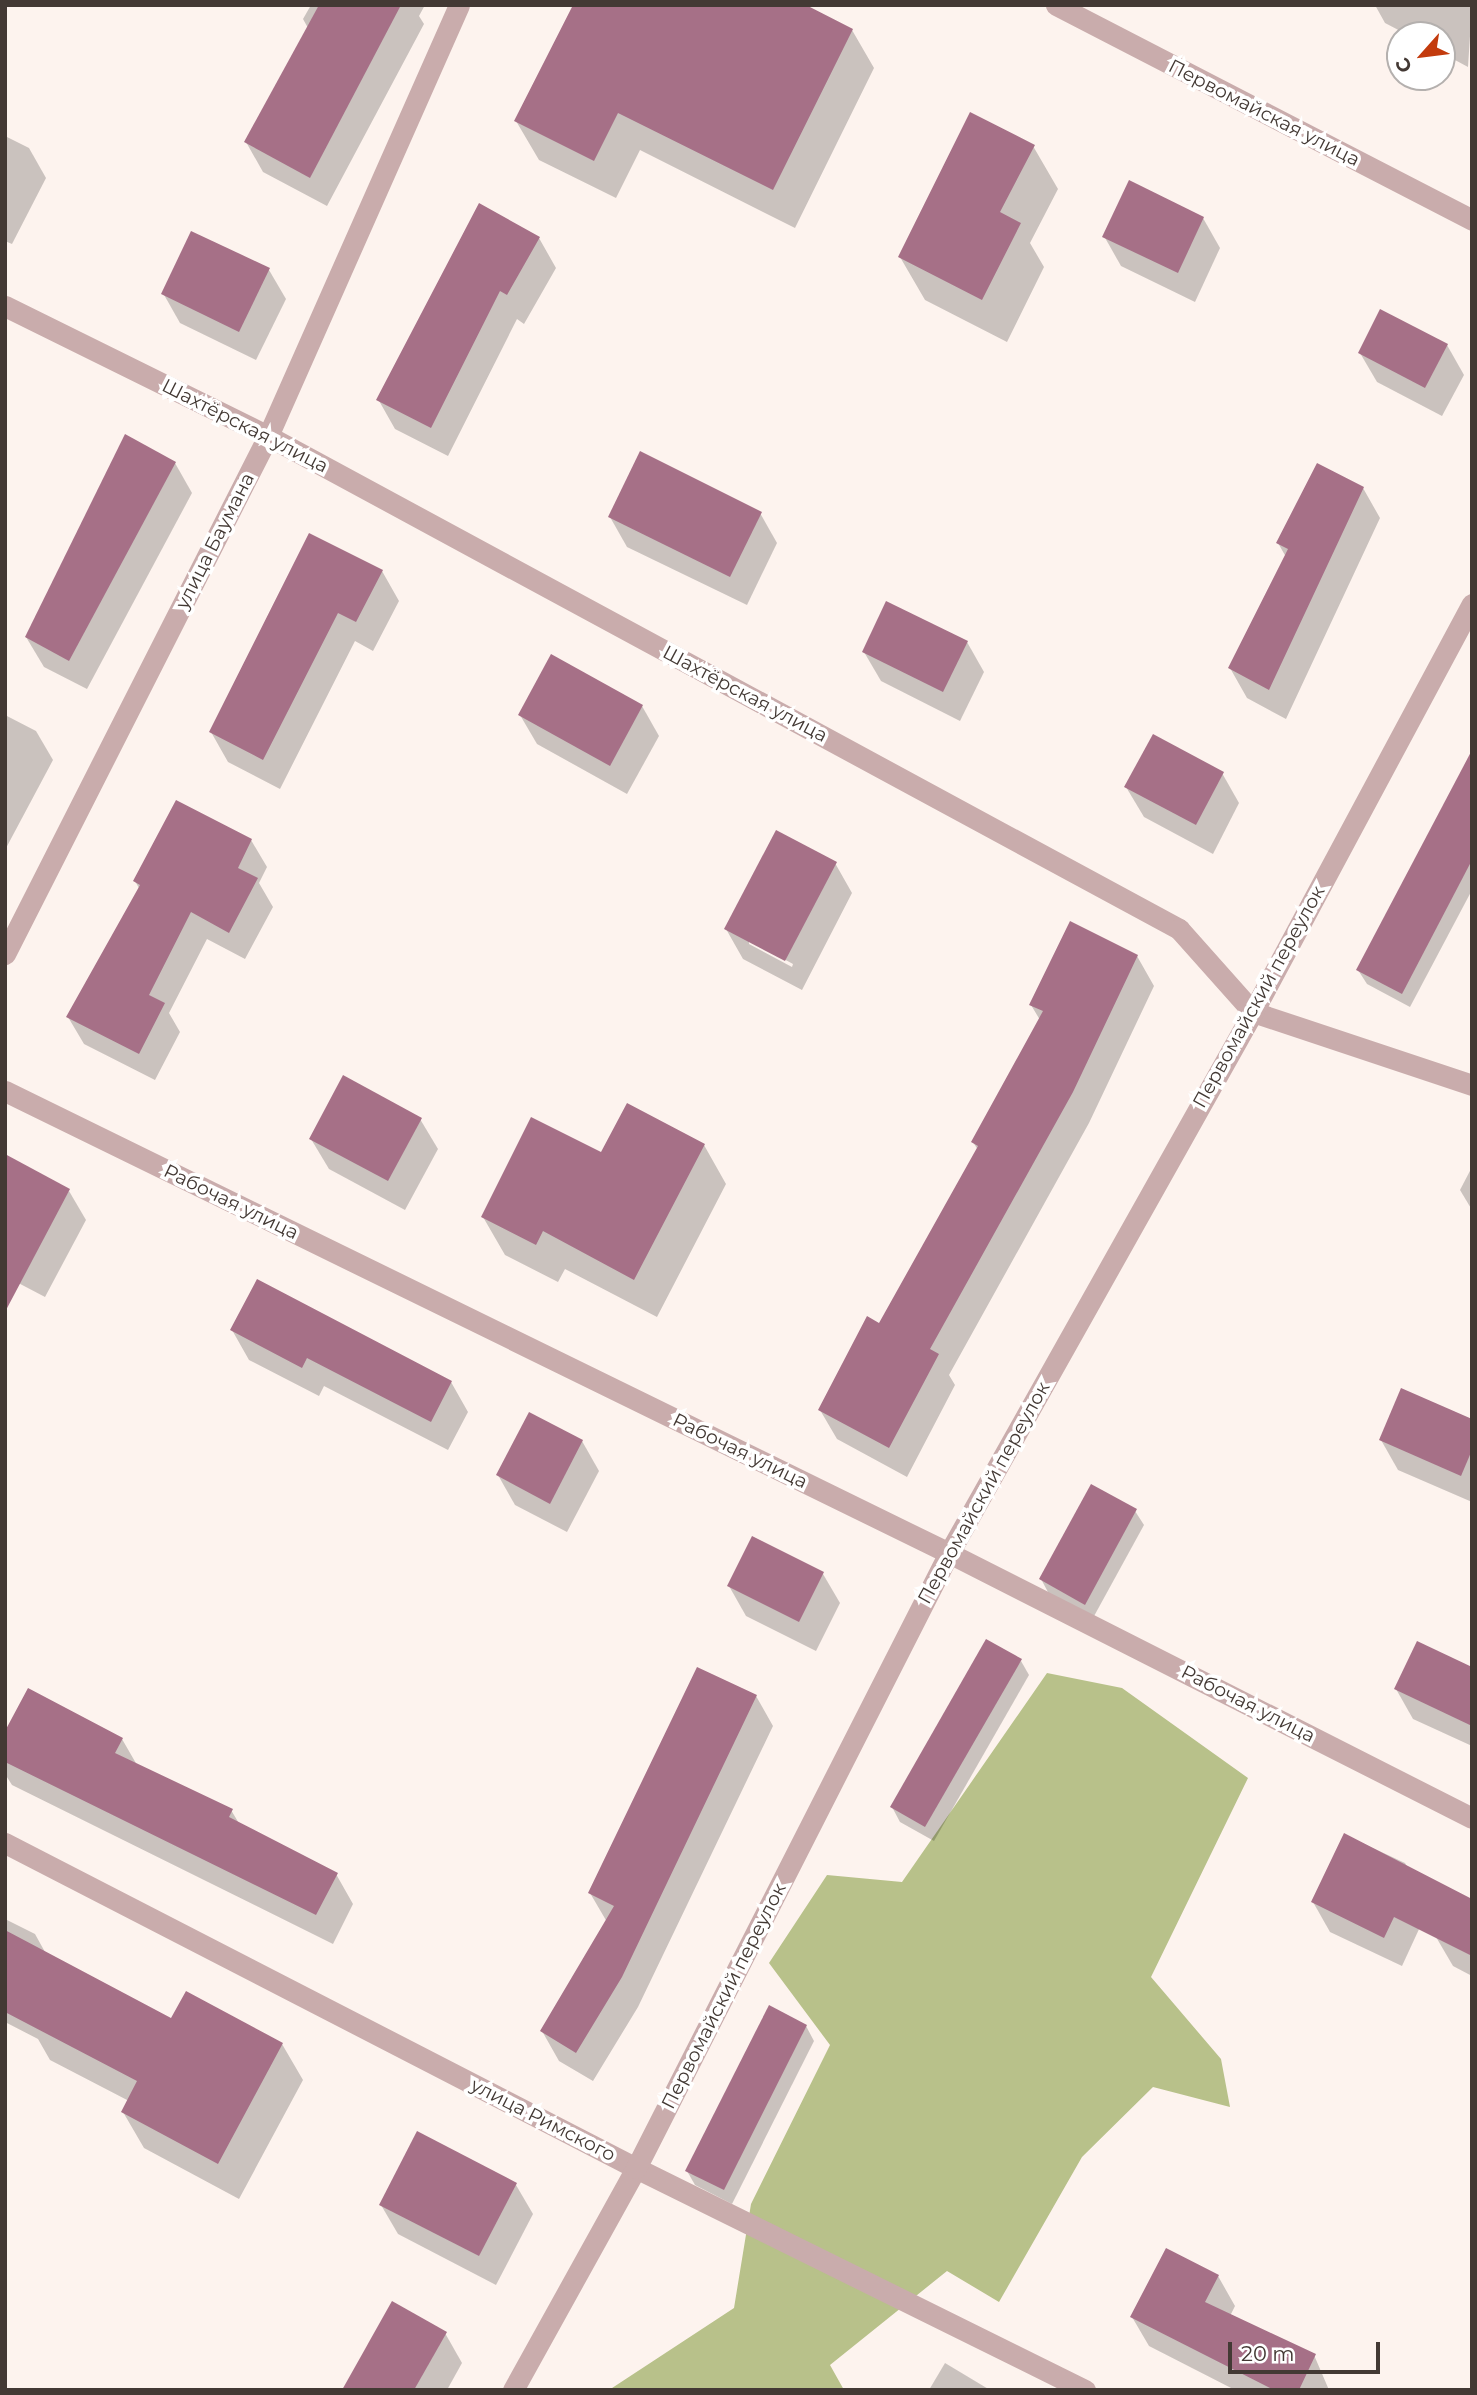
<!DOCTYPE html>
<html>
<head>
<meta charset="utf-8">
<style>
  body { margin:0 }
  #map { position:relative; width:1477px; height:2395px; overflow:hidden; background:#fdf3ee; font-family:Montserrat,sans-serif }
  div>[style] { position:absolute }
  .forest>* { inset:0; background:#b8c18a }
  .shadow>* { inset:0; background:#0003 }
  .building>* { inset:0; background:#a67087 }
  .street>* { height:21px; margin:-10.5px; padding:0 10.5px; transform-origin:10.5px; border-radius:10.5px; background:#c9acac }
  span { translate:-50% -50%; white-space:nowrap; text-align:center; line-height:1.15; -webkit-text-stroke:7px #fff; paint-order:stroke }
  .street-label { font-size:19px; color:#433934 }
  .frame { position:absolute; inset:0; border:7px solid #433934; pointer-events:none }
  .north { position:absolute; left:1386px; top:21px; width:70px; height:70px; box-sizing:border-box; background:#fff; border:2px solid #b4b0ae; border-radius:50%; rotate:242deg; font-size:19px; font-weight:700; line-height:28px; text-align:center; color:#433934 }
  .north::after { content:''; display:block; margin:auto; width:24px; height:32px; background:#c33b0d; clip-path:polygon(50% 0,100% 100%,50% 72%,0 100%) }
  .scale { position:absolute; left:1228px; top:2342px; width:152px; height:32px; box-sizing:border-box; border:4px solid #433934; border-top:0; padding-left:9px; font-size:21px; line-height:24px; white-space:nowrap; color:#433934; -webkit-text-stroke:5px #fff; paint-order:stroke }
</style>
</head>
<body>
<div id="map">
  <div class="forest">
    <div style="clip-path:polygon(1047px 1673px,1122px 1688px,1248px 1778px,1151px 1977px,1221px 2059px,1230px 2107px,1153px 2087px,1082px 2157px,999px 2302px,947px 2271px,830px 2365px,844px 2390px,609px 2390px,734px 2308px,751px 2204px,830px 2045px,769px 1963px,827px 1875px,902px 1882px)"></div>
  </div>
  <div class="shadow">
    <div style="clip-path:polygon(311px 5px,425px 5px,419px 16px,424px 24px,327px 206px,263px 172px,246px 142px,308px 28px,303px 19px)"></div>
    <div style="clip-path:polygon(1375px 5px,1472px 5px,1468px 67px,1442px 53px,1442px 35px,1408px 35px,1385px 23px)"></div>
    <div style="clip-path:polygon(852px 30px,874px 68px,795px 228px,640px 150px,616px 198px,539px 160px,516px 121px)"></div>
    <div style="clip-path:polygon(5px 136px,29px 148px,46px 178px,12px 244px,5px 241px)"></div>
    <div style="clip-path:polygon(1033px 146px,1058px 189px,1030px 243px,1044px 267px,1007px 342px,925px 300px,900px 257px)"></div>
    <div style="clip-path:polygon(1203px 218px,1220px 248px,1195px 302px,1121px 266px,1104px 236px)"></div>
    <div style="clip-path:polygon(539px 238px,556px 268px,524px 324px,517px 319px,448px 456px,395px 429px,378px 399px)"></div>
    <div style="clip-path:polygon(269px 270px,286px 299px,256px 360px,180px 323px,163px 293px)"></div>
    <div style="clip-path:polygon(1447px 345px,1464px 375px,1442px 416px,1377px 382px,1360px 353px)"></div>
    <div style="clip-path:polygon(175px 463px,192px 493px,87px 689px,44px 667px,26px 637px)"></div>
    <div style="clip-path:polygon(1363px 488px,1380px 518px,1286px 719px,1247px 698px,1230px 668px,1286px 557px,1278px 543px)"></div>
    <div style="clip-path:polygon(760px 513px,777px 543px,747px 605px,627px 547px,610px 517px)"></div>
    <div style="clip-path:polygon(382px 571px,399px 601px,373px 651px,355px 641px,280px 789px,228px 762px,211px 732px)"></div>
    <div style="clip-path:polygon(967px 642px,984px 672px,960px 721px,881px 681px,864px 652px)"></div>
    <div style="clip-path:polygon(642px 706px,659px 736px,627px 794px,537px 744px,520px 715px)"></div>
    <div style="clip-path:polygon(5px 715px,36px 731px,53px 760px,5px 850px)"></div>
    <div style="clip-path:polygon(1472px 754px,1472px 890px,1410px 1007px,1367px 984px,1358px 970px)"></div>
    <div style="clip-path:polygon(1222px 773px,1239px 803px,1213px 854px,1144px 817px,1126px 787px)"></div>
    <div style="clip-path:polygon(251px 840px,267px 867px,259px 883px,273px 907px,245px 959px,207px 939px,169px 1013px,180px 1032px,155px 1080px,84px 1044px,68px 1017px,140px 890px,135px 881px)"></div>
    <div style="clip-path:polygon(evenodd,835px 863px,852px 893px,802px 990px,743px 959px,726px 929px,835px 863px,749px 940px,793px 964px,792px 967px,749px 944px,749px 940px)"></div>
    <div style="clip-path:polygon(1137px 956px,1154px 986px,1089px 1123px,949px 1375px,955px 1385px,907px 1477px,837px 1439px,820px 1410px,880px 1325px,978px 1150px,973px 1142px,1040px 1020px,1031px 1005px)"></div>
    <div style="clip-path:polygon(420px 1119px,438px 1149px,405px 1210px,329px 1169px,311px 1139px)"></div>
    <div style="clip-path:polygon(704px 1145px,726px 1184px,657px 1317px,565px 1269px,558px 1282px,505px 1255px,483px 1217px,602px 1154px)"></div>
    <div style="clip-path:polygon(1472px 1167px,1472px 1210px,1460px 1190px)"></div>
    <div style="clip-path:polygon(69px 1191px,86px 1220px,45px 1297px,5px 1276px)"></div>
    <div style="clip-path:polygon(232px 1330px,451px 1382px,468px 1412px,448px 1450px,324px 1386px,319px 1396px,249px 1360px)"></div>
    <div style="clip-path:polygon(1472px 1421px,1472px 1502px,1398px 1470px,1381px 1440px)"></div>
    <div style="clip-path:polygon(582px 1441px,599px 1471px,567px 1532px,515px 1505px,498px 1475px)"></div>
    <div style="clip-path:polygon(1135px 1511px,1144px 1525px,1093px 1618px,1049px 1594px,1041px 1579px)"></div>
    <div style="clip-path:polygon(823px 1574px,840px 1603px,816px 1651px,746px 1616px,729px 1586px)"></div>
    <div style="clip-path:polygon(1021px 1661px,1029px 1675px,934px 1841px,900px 1822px,892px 1807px)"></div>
    <div style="clip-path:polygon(1472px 1669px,1472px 1746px,1413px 1719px,1396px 1689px)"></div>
    <div style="clip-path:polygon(756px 1696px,773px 1726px,638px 2007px,593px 2081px,559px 2061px,542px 2031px,607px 1922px,590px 1893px)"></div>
    <div style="clip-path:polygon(5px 1735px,122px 1739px,137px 1765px,231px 1810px,240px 1825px,336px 1874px,353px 1904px,333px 1944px,12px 1785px,5px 1774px)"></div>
    <div style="clip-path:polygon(1345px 1835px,1405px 1863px,1422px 1893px,1420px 1927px,1402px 1966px,1330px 1932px,1313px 1902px)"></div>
    <div style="clip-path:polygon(1472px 1902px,1472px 1976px,1453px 1966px,1436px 1937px)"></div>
    <div style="clip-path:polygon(5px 1919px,35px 1934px,45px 1952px,172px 2020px,282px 2044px,303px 2080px,239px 2199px,144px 2148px,123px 2112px,129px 2101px,50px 2060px,38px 2039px,5px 2022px)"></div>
    <div style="clip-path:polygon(806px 2026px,814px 2041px,732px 2204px,695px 2185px,687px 2171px)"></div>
    <div style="clip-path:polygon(516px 2185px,533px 2214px,496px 2285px,398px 2234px,381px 2205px)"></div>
    <div style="clip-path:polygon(1218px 2276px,1235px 2306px,1230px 2316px,1314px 2355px,1329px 2390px,1235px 2390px,1149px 2346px,1132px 2317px)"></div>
    <div style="clip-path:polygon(445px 2333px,462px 2363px,447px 2390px,350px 2390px)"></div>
    <div style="clip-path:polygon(945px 2363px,990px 2390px,929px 2390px)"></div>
  </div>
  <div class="building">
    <div style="clip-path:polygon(319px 5px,401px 5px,310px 178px,244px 142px)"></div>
    <div style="clip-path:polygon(573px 5px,806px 5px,853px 29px,773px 190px,618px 113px,594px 161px,514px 121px)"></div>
    <div style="clip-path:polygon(970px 112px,1035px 145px,1000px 212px,1021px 223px,982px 300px,898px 257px)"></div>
    <div style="clip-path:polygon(1129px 180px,1204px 217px,1178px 273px,1102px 237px)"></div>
    <div style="clip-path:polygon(479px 203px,540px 237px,507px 295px,500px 291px,431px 428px,376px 400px)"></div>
    <div style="clip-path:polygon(191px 231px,270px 268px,239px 332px,161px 294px)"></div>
    <div style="clip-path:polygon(1380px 309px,1448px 344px,1425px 388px,1358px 353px)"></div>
    <div style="clip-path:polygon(125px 434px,176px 462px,69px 661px,25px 637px)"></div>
    <div style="clip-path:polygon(640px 451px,762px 512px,730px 577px,608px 517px)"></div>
    <div style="clip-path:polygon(1317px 463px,1364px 487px,1269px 690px,1228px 668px,1288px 549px,1276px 543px)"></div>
    <div style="clip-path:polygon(309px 533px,383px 570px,356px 622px,338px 613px,263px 760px,209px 732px)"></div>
    <div style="clip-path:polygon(886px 601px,968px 641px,943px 692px,862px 652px)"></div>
    <div style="clip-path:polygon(551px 654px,643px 705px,610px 766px,518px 715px)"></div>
    <div style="clip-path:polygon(1153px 734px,1224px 772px,1196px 825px,1124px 787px)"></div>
    <div style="clip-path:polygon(1472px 750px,1472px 860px,1402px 994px,1356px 970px)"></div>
    <div style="clip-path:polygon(176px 800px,252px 839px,238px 868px,258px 878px,229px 933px,191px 912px,149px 995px,165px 1003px,139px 1054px,66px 1017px,140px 885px,133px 881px)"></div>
    <div style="clip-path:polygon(776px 830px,837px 862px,785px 961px,724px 929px)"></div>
    <div style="clip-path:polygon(1070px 921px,1138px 955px,1073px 1092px,930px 1349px,939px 1354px,889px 1448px,818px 1410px,867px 1316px,879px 1323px,978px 1146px,971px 1142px,1043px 1011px,1029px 1005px)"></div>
    <div style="clip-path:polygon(343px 1075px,422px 1118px,388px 1181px,309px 1139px)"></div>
    <div style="clip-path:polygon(627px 1103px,705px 1144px,634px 1280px,543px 1231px,536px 1245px,481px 1217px,531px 1117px,601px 1152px)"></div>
    <div style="clip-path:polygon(5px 1154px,70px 1189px,5px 1312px)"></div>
    <div style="clip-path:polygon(257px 1279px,452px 1381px,431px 1422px,307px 1358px,302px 1368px,230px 1330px)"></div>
    <div style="clip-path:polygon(1401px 1388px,1472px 1419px,1472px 1450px,1461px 1476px,1379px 1440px)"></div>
    <div style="clip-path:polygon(529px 1412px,583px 1440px,550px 1504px,496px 1475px)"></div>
    <div style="clip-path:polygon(1091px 1484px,1137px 1509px,1085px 1605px,1039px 1579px)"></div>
    <div style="clip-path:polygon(752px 1536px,824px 1572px,799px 1622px,727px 1586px)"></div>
    <div style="clip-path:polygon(986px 1639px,1022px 1659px,925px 1827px,890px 1807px)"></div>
    <div style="clip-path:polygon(1417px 1641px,1472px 1667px,1472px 1726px,1394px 1689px)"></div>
    <div style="clip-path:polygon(697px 1667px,757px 1695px,622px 1977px,576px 2053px,540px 2031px,614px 1906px,588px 1893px)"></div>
    <div style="clip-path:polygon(28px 1688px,123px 1738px,115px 1753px,233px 1809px,229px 1817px,338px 1873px,316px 1915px,5px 1762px,5px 1731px)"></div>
    <div style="clip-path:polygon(1344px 1833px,1472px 1899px,1472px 1956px,1394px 1917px,1384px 1938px,1311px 1902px)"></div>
    <div style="clip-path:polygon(5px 1930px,171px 2018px,186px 1991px,283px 2043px,218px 2164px,121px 2112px,137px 2081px,5px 2012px)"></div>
    <div style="clip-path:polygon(769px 2005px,807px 2025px,724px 2190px,685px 2171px)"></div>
    <div style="clip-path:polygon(417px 2131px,517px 2183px,479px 2256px,379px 2205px)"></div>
    <div style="clip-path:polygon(1166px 2248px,1219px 2275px,1205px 2302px,1316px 2354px,1299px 2390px,1274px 2390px,1130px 2317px)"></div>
    <div style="clip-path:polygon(392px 2301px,447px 2332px,414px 2390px,342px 2390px)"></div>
  </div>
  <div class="street">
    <div style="left:1056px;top:5px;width:468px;rotate:27.3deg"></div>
    <div style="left:5px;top:306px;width:293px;rotate:26.3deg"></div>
    <div style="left:268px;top:436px;width:1036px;rotate:28.42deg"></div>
    <div style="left:1179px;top:929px;width:111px;rotate:48.3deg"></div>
    <div style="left:1253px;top:1012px;width:231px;rotate:18.4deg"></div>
    <div style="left:5px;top:954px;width:581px;rotate:-63.08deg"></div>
    <div style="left:268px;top:436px;width:471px;rotate:-66.1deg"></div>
    <div style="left:5px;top:1091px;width:1051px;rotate:26.08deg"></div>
    <div style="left:949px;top:1553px;width:586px;rotate:26.87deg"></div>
    <div style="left:5px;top:1843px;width:710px;rotate:27.25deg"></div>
    <div style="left:636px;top:2168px;width:501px;rotate:26.31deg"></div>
    <div style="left:513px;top:2390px;width:254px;rotate:-61deg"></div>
    <div style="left:636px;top:2168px;width:690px;rotate:-63.03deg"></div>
    <div style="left:949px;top:1553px;width:621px;rotate:-60.67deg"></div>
    <div style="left:1253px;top:1012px;width:463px;rotate:-61.8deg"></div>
  </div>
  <div class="street-label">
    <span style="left:1264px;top:113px;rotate:27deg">Первомайская улица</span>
    <span style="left:245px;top:426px;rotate:27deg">Шахтёрская улица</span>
    <span style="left:215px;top:541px;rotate:-63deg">улица Баумана</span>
    <span style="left:745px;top:694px;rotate:28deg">Шахтёрская улица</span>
    <span style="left:1259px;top:997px;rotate:-61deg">Первомайский переулок</span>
    <span style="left:231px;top:1202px;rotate:26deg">Рабочая улица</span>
    <span style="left:740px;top:1451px;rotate:26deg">Рабочая улица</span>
    <span style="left:984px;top:1493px;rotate:-61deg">Первомайский переулок</span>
    <span style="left:1248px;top:1704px;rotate:27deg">Рабочая улица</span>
    <span style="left:724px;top:1996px;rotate:-63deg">Первомайский переулок</span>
    <span style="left:543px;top:2120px;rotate:27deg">улица Римского</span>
  </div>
  <div class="frame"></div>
  <div class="north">С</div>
  <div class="scale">20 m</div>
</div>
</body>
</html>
